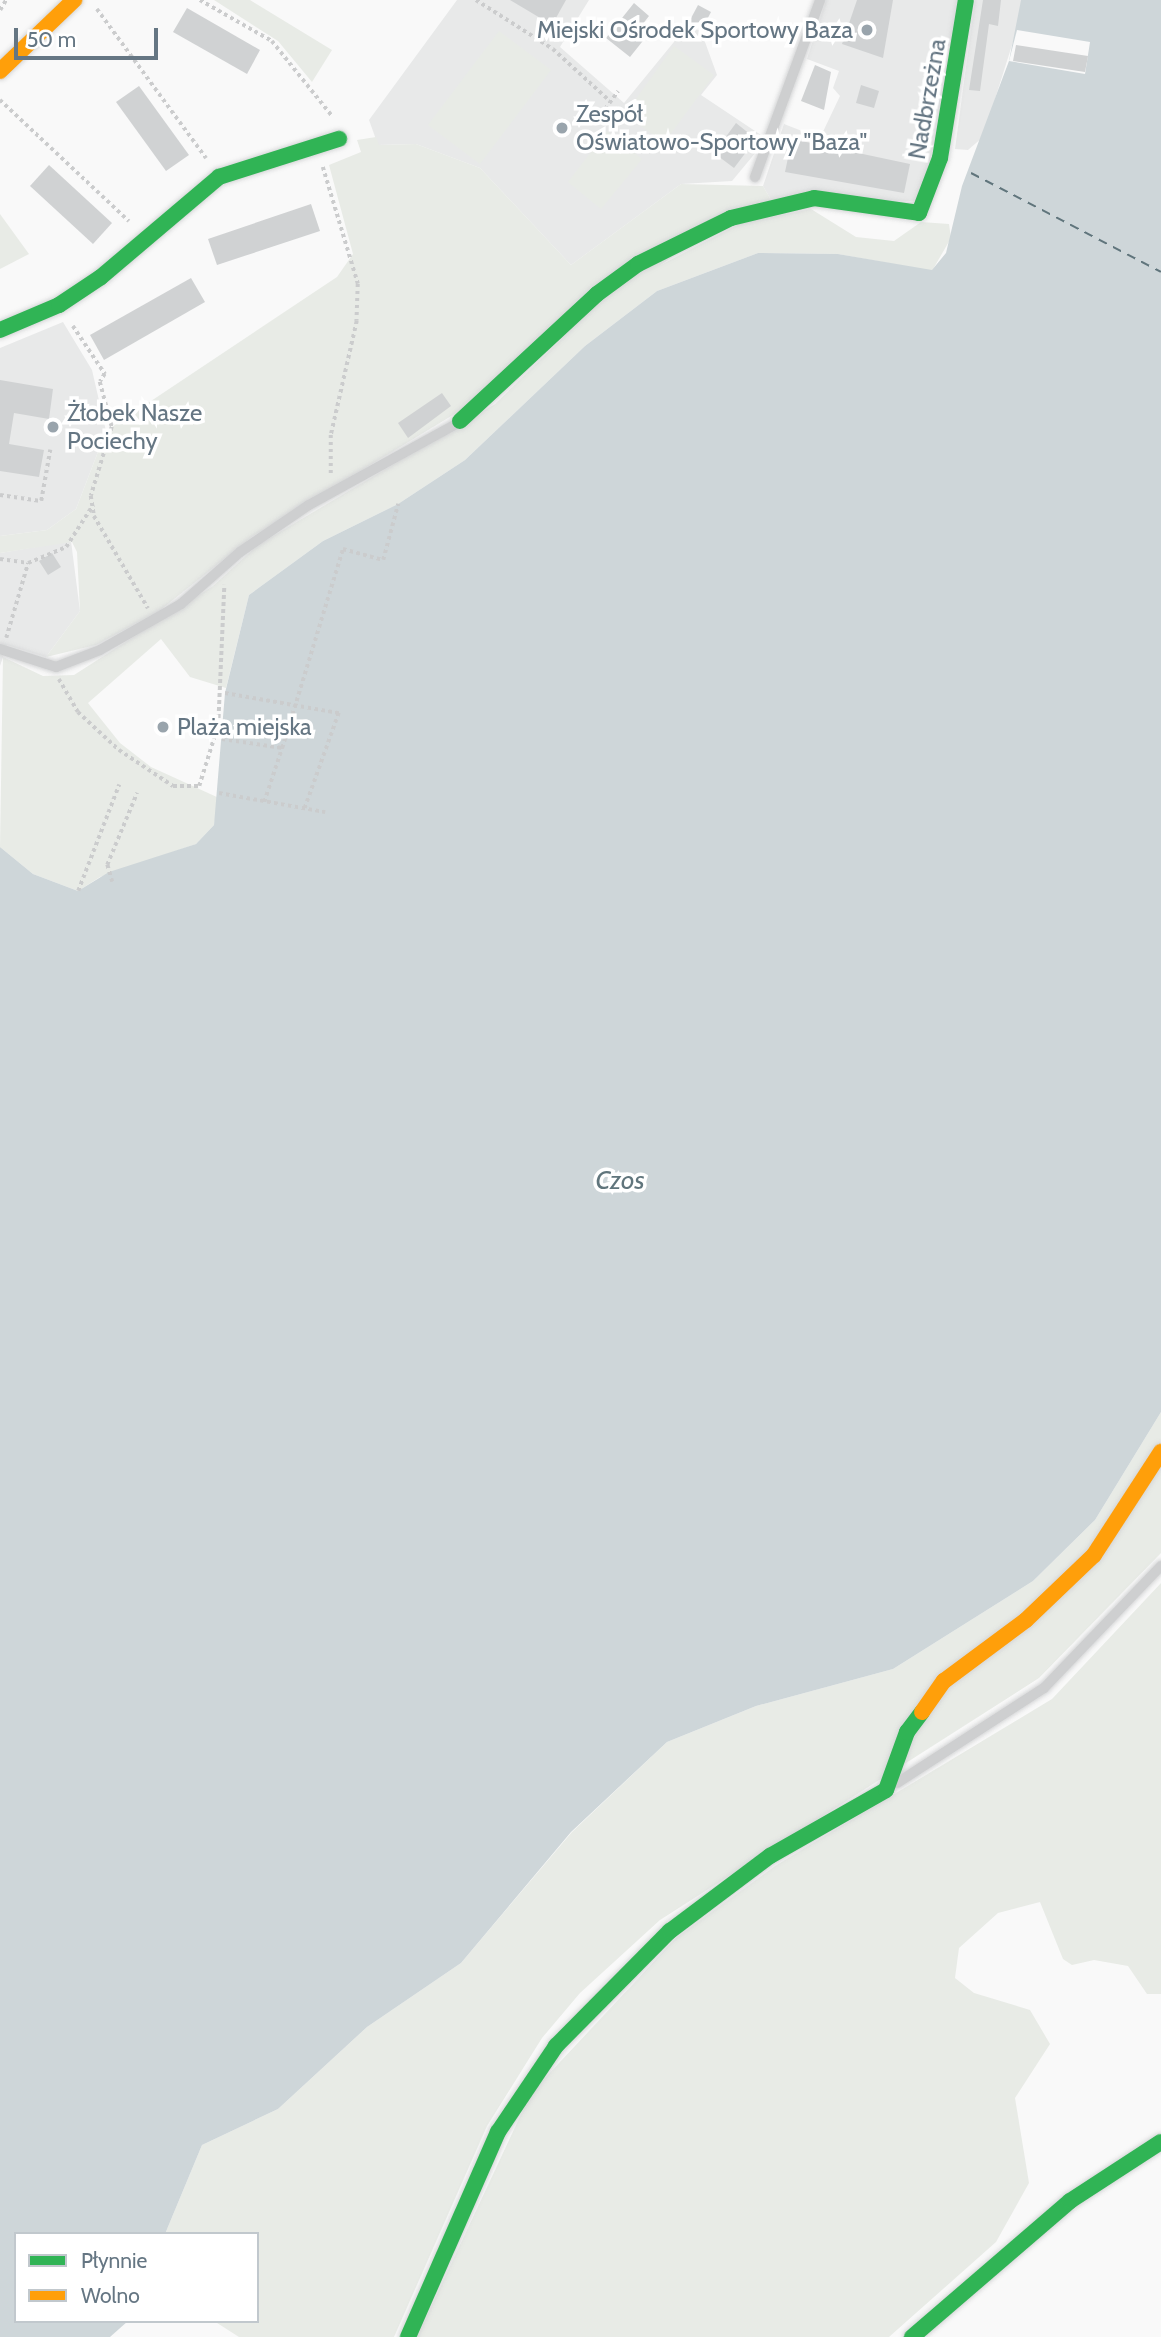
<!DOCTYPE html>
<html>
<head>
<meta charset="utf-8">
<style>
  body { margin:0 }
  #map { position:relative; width:1161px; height:2337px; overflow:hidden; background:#f9f9f9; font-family:Cabin,sans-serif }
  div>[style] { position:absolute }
  .built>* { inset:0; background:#e8e9e9 }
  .green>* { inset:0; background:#e8ebe6 }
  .water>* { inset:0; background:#ced6d9 }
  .pier>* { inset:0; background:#f9f9f9 }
  .ferry>* { height:2px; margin-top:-1px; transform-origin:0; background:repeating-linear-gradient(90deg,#60757c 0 9px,transparent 0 16px) }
  .building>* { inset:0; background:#d0d2d3 }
  .path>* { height:3.5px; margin-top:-1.75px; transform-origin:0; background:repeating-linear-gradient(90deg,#cbcccd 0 3.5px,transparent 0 7px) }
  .roads { filter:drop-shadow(0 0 2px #d5d6d7) drop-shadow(0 0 2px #d5d6d7) }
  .lane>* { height:10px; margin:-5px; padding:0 5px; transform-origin:5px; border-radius:5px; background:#cecfd0 }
  .fast>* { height:16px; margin:-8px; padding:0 8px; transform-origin:8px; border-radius:8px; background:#30b455 }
  .slow>* { height:16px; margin:-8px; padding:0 8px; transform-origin:8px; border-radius:8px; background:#ff9f0a }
  .dots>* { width:19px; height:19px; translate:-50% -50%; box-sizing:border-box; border:4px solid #fff; border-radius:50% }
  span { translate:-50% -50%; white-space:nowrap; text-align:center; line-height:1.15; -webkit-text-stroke:7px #fff; paint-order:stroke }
  .poi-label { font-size:24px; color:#657683 }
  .right { translate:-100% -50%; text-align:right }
  .left { translate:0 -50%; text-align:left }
  .street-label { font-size:24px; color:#657683 }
  .water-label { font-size:26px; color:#60757c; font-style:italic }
  .legend { position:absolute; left:14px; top:2232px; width:245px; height:91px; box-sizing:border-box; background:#fff; border:2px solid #c1c8cd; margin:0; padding:9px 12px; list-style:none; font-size:21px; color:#657683 }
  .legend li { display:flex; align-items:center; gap:14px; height:35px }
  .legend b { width:35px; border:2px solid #c1c8cd }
  .scale { position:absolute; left:14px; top:28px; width:144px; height:32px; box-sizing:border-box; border:4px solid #657683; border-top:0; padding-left:9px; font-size:21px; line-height:24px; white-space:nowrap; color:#657683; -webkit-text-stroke:5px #fff; paint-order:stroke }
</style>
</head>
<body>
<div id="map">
  <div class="built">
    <div style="clip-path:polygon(457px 0,589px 0,560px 47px,624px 103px,687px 26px,701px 31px,717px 75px,701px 95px,767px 139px,732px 181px,681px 184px,571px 265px,480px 168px,416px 144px,378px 145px,369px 120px)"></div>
    <div style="clip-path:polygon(826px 0,961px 0,923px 201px,771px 200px,763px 186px,784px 124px,820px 138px,840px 96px,833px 88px,839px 71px,807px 59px)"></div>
    <div style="clip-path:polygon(975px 0,1021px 0,1023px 10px,983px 137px,968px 150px,955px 149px)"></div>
    <div style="clip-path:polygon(63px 322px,92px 370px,106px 431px,76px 509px,47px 530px,0 536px,0 348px)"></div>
    <div style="clip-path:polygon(71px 541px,80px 611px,46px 657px,7px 645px,0 666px,0 553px)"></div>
  </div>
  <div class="green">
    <div style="clip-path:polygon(214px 0,250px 0,332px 50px,312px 82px,278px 41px)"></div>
    <div style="clip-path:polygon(499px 31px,551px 70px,480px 164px,428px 125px)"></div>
    <div style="clip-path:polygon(674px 46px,714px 75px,664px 143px,625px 114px)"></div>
    <div style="clip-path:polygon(607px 131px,642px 159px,601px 209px,568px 182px)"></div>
    <div style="clip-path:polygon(376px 137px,379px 145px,416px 144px,480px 168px,571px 265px,681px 184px,763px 186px,771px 200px,726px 217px,481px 398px,253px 536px,159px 611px,96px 645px,46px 657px,80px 611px,77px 552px,72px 542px,0 553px,0 536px,47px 530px,76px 509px,106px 431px,337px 277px,353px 254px,329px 165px,361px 152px,357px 140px)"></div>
    <div style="clip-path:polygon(811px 209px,856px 237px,894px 241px,921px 222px,949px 224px,951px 238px,932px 271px,838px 254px,758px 253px,657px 291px,585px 346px,465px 460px,398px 504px,323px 541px,249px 595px,226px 688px,190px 677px,161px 639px,88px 703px,120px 743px,151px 767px,219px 798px,214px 825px,196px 844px,100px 877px,78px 891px,33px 874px,0 847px,3px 657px,43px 676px,74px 675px,213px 586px,258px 545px,495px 404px,611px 291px,741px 223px)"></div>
    <div style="clip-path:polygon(0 214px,29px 254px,0 269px)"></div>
    <div style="clip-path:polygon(1161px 1412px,1161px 1553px,1039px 1678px,660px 1920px,580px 1993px,542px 2038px,487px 2126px,394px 2337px,239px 2337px,214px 2321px,257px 2321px,257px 2234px,165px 2234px,202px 2145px,278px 2109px,367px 2027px,461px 1963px,572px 1832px,667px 1742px,756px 1706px,893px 1669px,1033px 1581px,1095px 1520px)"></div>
    <div style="clip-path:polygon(1161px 1583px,1161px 1994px,1147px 1994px,1128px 1966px,1094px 1960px,1072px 1965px,1063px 1959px,1040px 1902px,998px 1913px,959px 1948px,955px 1978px,974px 1993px,1030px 2010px,1050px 2044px,1015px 2098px,1029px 2183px,996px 2242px,889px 2337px,417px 2337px,531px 2093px,676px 1938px,775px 1866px,1052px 1699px)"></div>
  </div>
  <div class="water">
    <div style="clip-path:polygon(1021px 0,1161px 0,1161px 1412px,1095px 1520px,1033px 1581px,893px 1669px,756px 1706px,667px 1742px,571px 1832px,461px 1963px,367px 2027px,278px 2109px,202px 2145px,165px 2234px,16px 2234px,16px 2321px,128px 2321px,110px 2337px,0 2337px,0 847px,33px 874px,78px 891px,109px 872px,196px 844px,214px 825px,225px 693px,249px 595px,323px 541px,398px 504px,465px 460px,585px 346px,657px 291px,758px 253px,838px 254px,932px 270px,946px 253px,962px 186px,1009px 61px)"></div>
  </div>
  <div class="pier">
    <div style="clip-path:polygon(1017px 30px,1090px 42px,1085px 74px,1009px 61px)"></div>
  </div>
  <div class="ferry">
    <div style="left:971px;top:173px;width:214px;rotate:27.5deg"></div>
  </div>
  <div class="building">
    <div style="clip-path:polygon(510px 0,566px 0,552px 25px)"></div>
    <div style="clip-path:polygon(857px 0,893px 0,883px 58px,842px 44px)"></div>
    <div style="clip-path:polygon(983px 0,1001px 0,998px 26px,989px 24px,980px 91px,969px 90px)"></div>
    <div style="clip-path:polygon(634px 3px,649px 16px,642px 25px,650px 32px,630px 57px,606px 38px)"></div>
    <div style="clip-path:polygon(698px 5px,711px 12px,702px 29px,689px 22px)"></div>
    <div style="clip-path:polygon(187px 8px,260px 50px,247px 74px,173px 32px)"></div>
    <div style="clip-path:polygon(1016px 45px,1088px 56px,1085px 72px,1013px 61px)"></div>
    <div style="clip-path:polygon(815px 65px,831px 72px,824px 110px,801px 101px)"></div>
    <div style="clip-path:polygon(861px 85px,879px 91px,874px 108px,856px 103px)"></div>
    <div style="clip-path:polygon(139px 86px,189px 155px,166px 171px,116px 102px)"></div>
    <div style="clip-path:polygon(736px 123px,756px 139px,734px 168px,714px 153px)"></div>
    <div style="clip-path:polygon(792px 139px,910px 164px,904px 193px,785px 172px)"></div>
    <div style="clip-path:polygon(49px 165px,112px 223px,93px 244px,30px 186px)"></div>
    <div style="clip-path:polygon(311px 204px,320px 231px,217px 265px,208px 239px)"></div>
    <div style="clip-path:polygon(191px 278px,205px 302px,104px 360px,90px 335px)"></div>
    <div style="clip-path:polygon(0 380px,53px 389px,49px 419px,14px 413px,9px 444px,44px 450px,39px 477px,0 471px)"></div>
    <div style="clip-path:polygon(442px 393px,451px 406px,408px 438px,398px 423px)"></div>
    <div style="clip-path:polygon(52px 553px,61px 567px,48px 575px,39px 561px)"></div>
  </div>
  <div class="path">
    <div style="left:200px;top:0;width:83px;rotate:29.7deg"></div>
    <div style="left:272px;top:41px;width:96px;rotate:51.3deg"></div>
    <div style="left:476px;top:0;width:91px;rotate:32.5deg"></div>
    <div style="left:553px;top:49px;width:77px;rotate:42.4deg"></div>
    <div style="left:97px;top:9px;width:185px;rotate:53.8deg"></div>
    <div style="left:0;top:10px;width:12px;rotate:-59deg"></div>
    <div style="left:0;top:100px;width:177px;rotate:43.2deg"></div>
    <div style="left:612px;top:125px;width:17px;rotate:-114deg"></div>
    <div style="left:605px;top:109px;width:22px;rotate:-54deg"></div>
    <div style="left:323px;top:167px;width:122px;rotate:73.3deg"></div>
    <div style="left:358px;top:284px;width:37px;rotate:92deg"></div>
    <div style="left:357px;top:321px;width:117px;rotate:102.8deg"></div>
    <div style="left:331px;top:435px;width:41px;rotate:90deg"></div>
    <div style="left:73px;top:326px;width:58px;rotate:56.3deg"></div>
    <div style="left:105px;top:374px;width:9px;rotate:122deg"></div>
    <div style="left:100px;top:382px;width:47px;rotate:75.1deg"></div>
    <div style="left:112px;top:427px;width:72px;rotate:106.9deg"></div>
    <div style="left:91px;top:496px;width:20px;rotate:81deg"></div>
    <div style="left:94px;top:516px;width:107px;rotate:59.6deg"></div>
    <div style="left:0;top:495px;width:41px;rotate:8.3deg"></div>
    <div style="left:41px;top:501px;width:52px;rotate:-80deg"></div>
    <div style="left:0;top:559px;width:28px;rotate:8deg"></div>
    <div style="left:28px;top:563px;width:41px;rotate:-22.8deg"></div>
    <div style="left:66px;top:547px;width:50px;rotate:-57.3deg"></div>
    <div style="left:6px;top:638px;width:78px;rotate:-73.7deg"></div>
    <div style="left:59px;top:679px;width:38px;rotate:60deg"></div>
    <div style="left:78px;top:712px;width:56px;rotate:42.8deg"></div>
    <div style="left:119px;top:750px;width:65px;rotate:33.7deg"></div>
    <div style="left:173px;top:786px;width:26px"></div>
    <div style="left:199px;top:786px;width:64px;rotate:-72.7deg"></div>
    <div style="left:218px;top:725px;width:140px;rotate:-87.5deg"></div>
    <div style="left:225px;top:693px;width:116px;rotate:10deg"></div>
    <div style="left:339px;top:713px;width:101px;rotate:109.7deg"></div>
    <div style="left:222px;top:739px;width:61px;rotate:8.5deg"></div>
    <div style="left:282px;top:748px;width:208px;rotate:-73deg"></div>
    <div style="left:343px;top:549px;width:41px;rotate:15.4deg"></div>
    <div style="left:383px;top:560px;width:58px;rotate:-75deg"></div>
    <div style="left:219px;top:793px;width:108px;rotate:10.2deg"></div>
    <div style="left:264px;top:802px;width:57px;rotate:-71.6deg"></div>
    <div style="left:112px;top:882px;width:18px;rotate:-106deg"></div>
    <div style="left:107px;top:865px;width:78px;rotate:-67.4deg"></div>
    <div style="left:78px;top:891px;width:114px;rotate:-68.9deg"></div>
  </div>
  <div class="roads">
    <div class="lane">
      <div style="left:755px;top:177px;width:189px;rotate:-69.8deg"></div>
      <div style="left:0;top:649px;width:59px;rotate:17.8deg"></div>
      <div style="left:56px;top:667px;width:47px;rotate:-21.1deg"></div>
      <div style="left:100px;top:650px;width:93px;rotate:-29.6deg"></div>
      <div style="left:181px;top:604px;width:79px;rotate:-41.4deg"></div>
      <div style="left:240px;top:552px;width:83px;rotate:-34.3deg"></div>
      <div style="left:309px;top:505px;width:170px;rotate:-28.8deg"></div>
      <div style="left:897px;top:1783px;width:175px;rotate:-32.9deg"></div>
      <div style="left:1044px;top:1688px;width:169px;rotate:-46.2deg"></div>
    </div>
    <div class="fast">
      <div style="left:0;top:330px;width:64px;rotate:-23deg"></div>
      <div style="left:59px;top:305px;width:50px;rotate:-33.7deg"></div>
      <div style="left:101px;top:277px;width:155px;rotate:-40.3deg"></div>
      <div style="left:219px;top:177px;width:126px;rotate:-17.6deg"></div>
      <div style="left:460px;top:421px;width:187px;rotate:-42.8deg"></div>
      <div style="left:597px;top:294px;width:51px;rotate:-36.2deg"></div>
      <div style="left:638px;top:264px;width:104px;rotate:-26.3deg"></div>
      <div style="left:731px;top:218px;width:85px;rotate:-13.5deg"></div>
      <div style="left:814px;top:198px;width:106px;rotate:8.1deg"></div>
      <div style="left:919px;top:213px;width:59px;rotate:-69.1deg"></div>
      <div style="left:940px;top:158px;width:160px;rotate:-80.7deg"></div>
      <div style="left:408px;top:2337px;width:224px;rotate:-66.3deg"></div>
      <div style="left:498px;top:2132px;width:104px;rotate:-56deg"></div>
      <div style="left:556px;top:2046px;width:162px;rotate:-45.3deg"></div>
      <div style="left:670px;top:1931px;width:125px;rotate:-36.9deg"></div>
      <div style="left:770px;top:1856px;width:133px;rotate:-29.6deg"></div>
      <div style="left:886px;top:1790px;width:62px;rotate:-70.1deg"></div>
      <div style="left:907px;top:1732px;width:25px;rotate:-53deg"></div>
      <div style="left:912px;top:2337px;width:208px;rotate:-40.7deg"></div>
      <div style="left:1070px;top:2201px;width:108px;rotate:-33deg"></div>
    </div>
    <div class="slow">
      <div style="left:0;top:71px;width:103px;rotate:-43.8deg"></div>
      <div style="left:922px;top:1712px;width:38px;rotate:-55deg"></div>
      <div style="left:944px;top:1681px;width:102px;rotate:-36.6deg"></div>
      <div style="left:1026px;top:1620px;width:94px;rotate:-43.7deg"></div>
      <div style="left:1094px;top:1555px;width:123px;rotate:-57deg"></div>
    </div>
  </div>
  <div class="dots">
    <div style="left:867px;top:30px;background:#99a4ac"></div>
    <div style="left:562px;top:128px;background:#99a4ac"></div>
    <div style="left:53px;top:427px;background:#99a4ac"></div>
    <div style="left:163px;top:727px;background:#99a4ac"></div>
  </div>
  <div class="poi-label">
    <span class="right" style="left:853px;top:30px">Miejski Ośrodek Sportowy Baza</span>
    <span class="left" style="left:576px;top:128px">Zespół<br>Oświatowo-Sportowy "Baza"</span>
    <span class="left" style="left:67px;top:427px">Żłobek Nasze<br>Pociechy</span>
    <span class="left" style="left:177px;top:727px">Plaża miejska</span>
  </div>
  <div class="street-label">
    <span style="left:927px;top:99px;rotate:-80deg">Nadbrzeżna</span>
  </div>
  <div class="water-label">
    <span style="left:620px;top:1181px">Czos</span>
  </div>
  <ul class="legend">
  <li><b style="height:9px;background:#30b455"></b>Płynnie</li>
  <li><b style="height:9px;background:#ff9f0a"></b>Wolno</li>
  </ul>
  <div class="scale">50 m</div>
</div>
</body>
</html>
